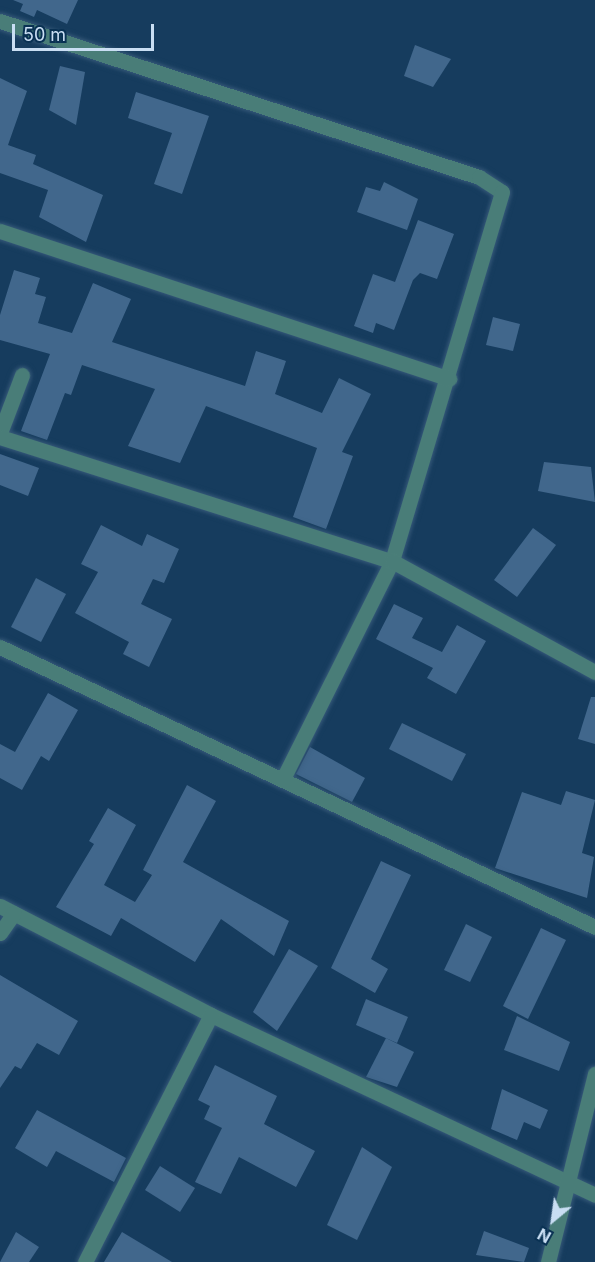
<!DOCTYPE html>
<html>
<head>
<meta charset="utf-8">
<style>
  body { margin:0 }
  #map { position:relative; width:595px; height:1262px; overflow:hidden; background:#163c5e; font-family:Inter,sans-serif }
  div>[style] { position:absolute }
  .building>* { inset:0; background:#41678c }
  .roads { filter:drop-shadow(0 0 2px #365979) drop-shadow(0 0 2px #365979) }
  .minor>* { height:15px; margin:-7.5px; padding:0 7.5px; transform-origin:7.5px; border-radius:7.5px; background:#497d78 }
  span { translate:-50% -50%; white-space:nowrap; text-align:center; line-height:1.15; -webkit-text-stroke:6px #093153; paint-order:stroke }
  .north { position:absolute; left:523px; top:1190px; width:60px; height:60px; -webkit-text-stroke:4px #093153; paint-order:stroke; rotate:209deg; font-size:16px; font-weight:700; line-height:24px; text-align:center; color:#c9def3 }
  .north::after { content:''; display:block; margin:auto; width:21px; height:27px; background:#c9def3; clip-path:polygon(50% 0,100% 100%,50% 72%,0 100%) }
  .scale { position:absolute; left:12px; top:24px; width:142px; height:27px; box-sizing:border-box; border:3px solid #c9def3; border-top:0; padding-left:8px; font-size:18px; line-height:21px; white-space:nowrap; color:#c9def3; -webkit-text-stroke:4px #093153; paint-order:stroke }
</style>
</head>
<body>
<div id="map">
  <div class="building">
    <div style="clip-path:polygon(13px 0,78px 0,67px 24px,37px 10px,34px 17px,20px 11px,23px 4px)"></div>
    <div style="clip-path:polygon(415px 45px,451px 59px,433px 87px,404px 76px)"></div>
    <div style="clip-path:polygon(60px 66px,85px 72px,76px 125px,49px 110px)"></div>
    <div style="clip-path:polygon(0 78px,27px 91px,8px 145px,36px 155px,33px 164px,103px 195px,86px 242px,39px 217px,48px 190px,0 173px)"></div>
    <div style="clip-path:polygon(136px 92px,209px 116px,182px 194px,154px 184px,172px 133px,128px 118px)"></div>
    <div style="clip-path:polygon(384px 182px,418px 199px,407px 230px,357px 212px,366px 187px,380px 191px)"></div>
    <div style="clip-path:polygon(418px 220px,454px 234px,437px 279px,420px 273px,413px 280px,394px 330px,376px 323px,373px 333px,354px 326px,373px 274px,395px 282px)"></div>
    <div style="clip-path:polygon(14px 270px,40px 278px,35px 294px,46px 297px,38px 323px,72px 333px,93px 283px,131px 299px,112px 342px,245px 386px,256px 351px,286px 361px,275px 394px,322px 413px,339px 378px,371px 394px,342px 452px,353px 456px,326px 529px,293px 517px,317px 448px,206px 406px,180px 463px,128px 446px,155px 389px,82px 365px,71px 395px,65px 393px,47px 440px,21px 431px,50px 354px,0 340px,0 315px)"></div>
    <div style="clip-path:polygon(493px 317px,520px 324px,513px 351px,486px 345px)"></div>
    <div style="clip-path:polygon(0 454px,39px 468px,28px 496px,0 485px)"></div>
    <div style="clip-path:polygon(544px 462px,591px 467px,595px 502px,538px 491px)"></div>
    <div style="clip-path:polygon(101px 525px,142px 546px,147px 534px,179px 549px,164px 583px,153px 579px,141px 604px,172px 619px,149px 667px,123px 654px,129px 642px,75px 613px,98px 572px,81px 564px)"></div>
    <div style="clip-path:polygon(533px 528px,556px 545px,517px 597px,494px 580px)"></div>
    <div style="clip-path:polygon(36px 578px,66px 594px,41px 642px,11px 627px)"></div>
    <div style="clip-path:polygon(394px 604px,423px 618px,412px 638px,442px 652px,457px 625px,486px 641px,456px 694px,427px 678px,433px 668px,376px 639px)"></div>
    <div style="clip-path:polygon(48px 693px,78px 710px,49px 761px,41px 756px,22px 790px,0 778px,0 744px,15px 752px)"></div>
    <div style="clip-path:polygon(591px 697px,595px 697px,595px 744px,578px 739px)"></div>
    <div style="clip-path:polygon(402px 723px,466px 754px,452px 781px,389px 749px)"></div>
    <div style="clip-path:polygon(310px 747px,365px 778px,352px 802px,296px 774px)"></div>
    <div style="clip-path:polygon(187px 785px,216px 801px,183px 862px,289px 921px,274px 956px,221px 919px,195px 962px,121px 918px,111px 936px,56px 907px,94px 844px,89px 841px,108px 808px,136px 825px,104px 885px,135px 902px,152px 875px,143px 870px)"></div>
    <div style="clip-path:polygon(566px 791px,595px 800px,582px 853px,594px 857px,587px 898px,495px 868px,522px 792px,561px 805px)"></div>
    <div style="clip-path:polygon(381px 861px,411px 875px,371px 959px,388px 969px,375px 993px,331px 968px)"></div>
    <div style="clip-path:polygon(466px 924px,492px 937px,470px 982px,444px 970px)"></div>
    <div style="clip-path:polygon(541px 928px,566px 940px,528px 1019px,503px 1006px)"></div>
    <div style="clip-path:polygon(289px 949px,318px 966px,277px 1031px,253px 1012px)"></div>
    <div style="clip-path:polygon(0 975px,78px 1021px,59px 1055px,37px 1043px,21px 1069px,15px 1066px,0 1088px)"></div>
    <div style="clip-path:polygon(366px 999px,408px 1017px,397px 1043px,356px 1025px)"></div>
    <div style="clip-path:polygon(517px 1016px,570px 1042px,559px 1071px,504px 1050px)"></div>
    <div style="clip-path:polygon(386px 1038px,414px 1052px,397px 1087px,366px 1077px)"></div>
    <div style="clip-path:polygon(215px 1065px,277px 1096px,264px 1124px,315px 1151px,296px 1187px,239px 1157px,221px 1194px,195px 1182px,222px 1128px,204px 1119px,210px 1106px,198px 1100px)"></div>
    <div style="clip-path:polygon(502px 1089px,548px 1110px,540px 1129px,524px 1122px,517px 1140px,491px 1129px)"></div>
    <div style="clip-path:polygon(37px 1110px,126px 1158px,114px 1182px,56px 1151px,47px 1167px,15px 1148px)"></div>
    <div style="clip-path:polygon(362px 1147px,392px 1167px,357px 1240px,327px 1225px)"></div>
    <div style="clip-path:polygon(160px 1166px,195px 1188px,180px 1212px,145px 1190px)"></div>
    <div style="clip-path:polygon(484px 1231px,529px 1248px,524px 1262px,476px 1255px)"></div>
    <div style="clip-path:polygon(16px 1232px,39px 1247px,29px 1262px,0 1262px)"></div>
    <div style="clip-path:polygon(122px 1232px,172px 1262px,104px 1262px)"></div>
  </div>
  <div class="roads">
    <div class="minor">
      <div style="left:0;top:21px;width:504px;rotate:18.04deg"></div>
      <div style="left:479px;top:177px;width:27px;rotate:33deg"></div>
      <div style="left:502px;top:192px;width:385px;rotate:106.6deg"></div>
      <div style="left:392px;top:561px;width:244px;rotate:116.6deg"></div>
      <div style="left:0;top:231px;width:473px;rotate:18.2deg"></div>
      <div style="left:0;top:433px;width:62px;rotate:-69.2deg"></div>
      <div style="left:0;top:437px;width:411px;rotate:17.6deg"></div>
      <div style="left:392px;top:561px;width:231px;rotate:28.7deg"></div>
      <div style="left:0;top:647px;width:658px;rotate:25.2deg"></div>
      <div style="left:0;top:906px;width:237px;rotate:27.3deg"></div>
      <div style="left:211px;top:1015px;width:424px;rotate:25.1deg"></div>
      <div style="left:0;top:933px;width:24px;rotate:-55deg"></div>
      <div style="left:85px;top:1262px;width:277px;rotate:-63deg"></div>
      <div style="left:548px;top:1262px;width:194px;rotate:-76deg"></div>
    </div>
  </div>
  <div class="north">N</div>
  <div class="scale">50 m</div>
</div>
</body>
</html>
